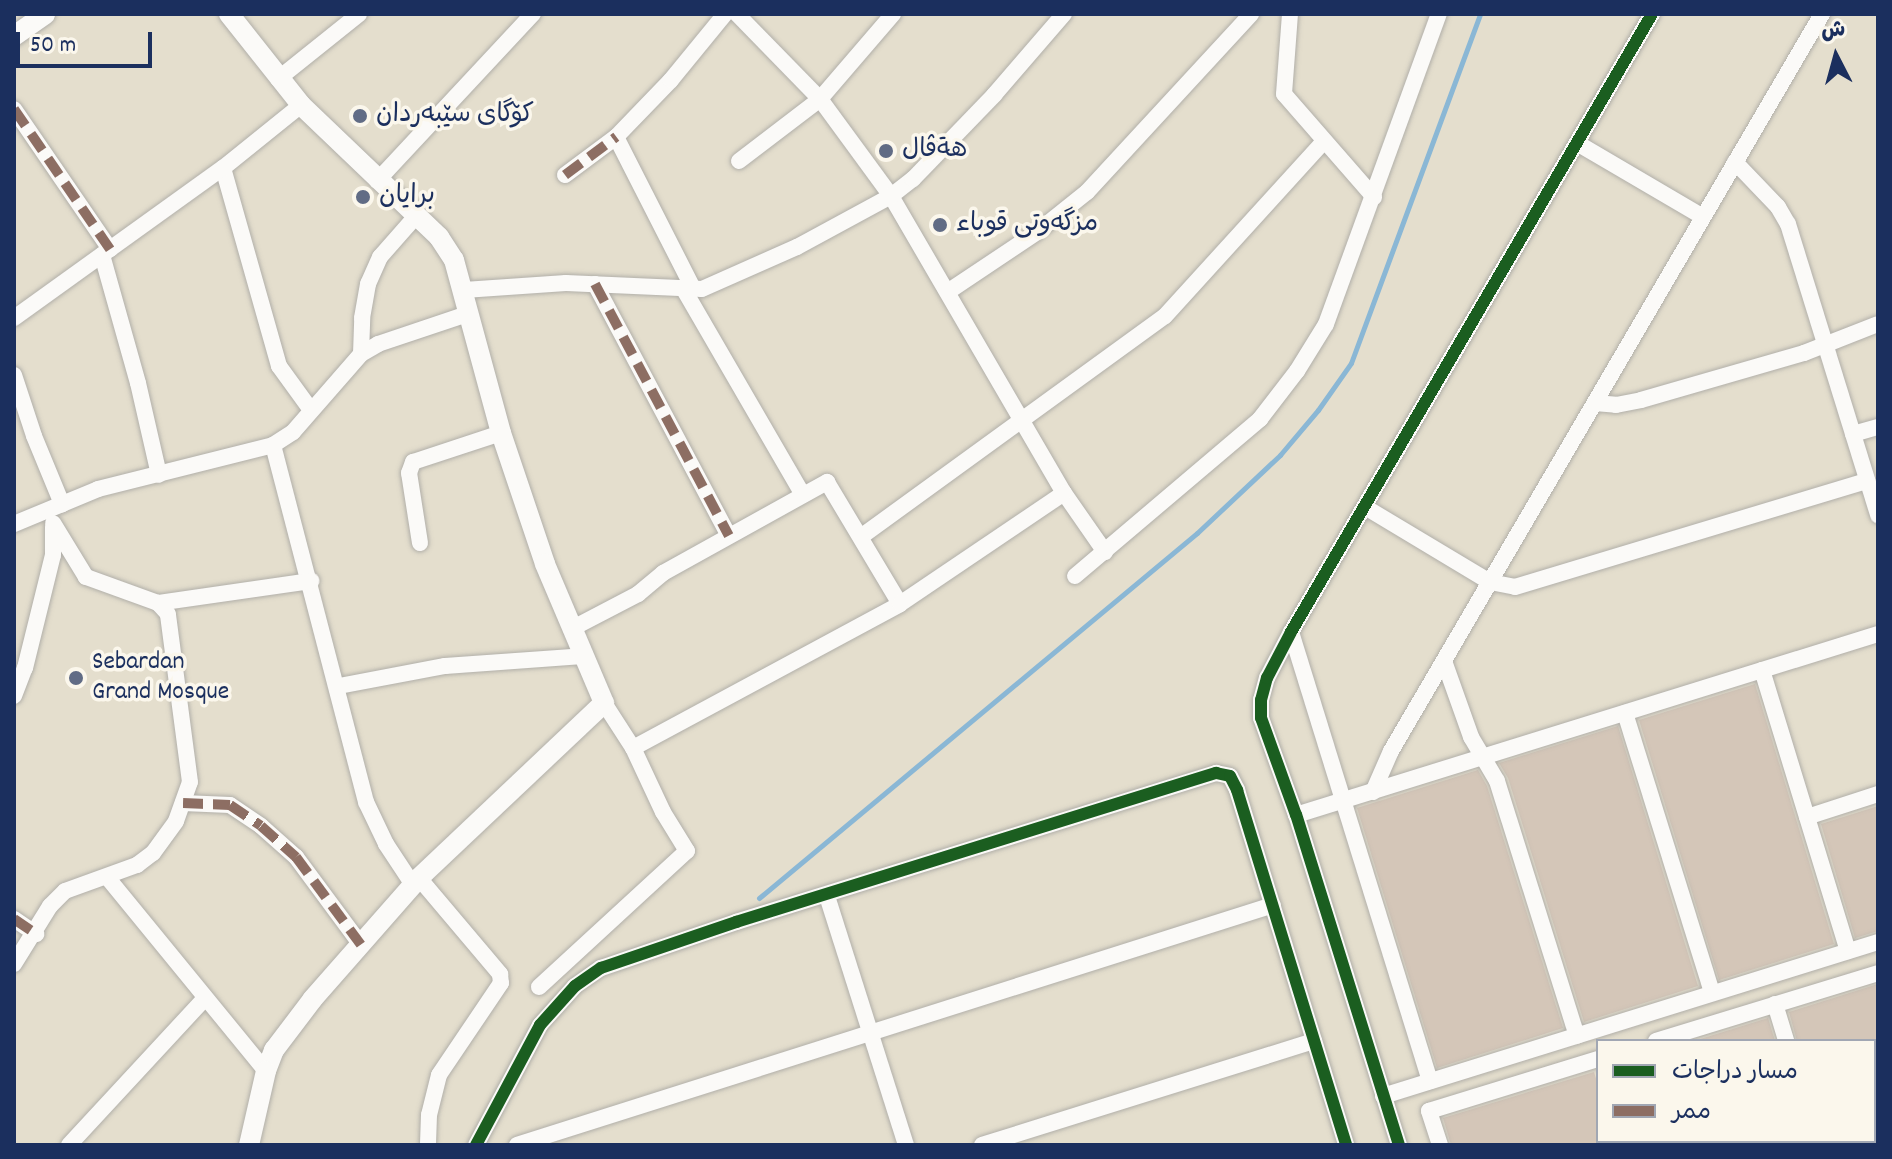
<!DOCTYPE html>
<html>
<head>
<meta charset="utf-8">
<style>
  body { margin:0 }
  #map { position:relative; width:1892px; height:1159px; overflow:hidden; background:#e4decd; font-family:Dekko,"Playpen Sans Arabic",sans-serif }
  div>[style] { position:absolute }
  .stream>* { height:5px; margin:-2.5px; padding:0 2.5px; transform-origin:2.5px; border-radius:2.5px; background:#8ab7d5 }
  .building>* { inset:0; background:#d4c6b8 }
  .roads { filter:drop-shadow(0 0 2px #b1afa9) drop-shadow(0 0 2px #b1afa9) }
  .minor>* { height:16px; margin:-8px; padding:0 8px; transform-origin:8px; border-radius:8px; background:#fbfaf8 }
  .tertiary>* { height:20px; margin:-10px; padding:0 10px; transform-origin:10px; border-radius:10px; background:#fbfaf8 }
  .quiet>* { height:10px; margin-top:-5px; transform-origin:0; background:repeating-linear-gradient(90deg,#8d6e63 0 20px,transparent 0 30px) }
  .cycleway>* { height:12px; margin:-6px; padding:0 6px; transform-origin:6px; border-radius:6px; background:#1b5e20 }
  .dots>* { width:22px; height:22px; translate:-50% -50%; box-sizing:border-box; border:4px solid #fbf7ec; border-radius:50% }
  span { translate:-50% -50%; white-space:nowrap; text-align:center; line-height:1.15; -webkit-text-stroke:7px #fbf7ec; paint-order:stroke }
  .poi-label { font-size:26px; color:#1b2f5e }
  .left { translate:0 -50%; text-align:left }
  .frame { position:absolute; inset:0; border:16px solid #1b2f5e; pointer-events:none }
  .legend { position:absolute; left:1596px; top:1039px; width:280px; height:104px; box-sizing:border-box; background:#fbf7ec; border:2px solid #a1a7b3; margin:0; padding:10px 14px; list-style:none; font-size:24px; color:#1b2f5e }
  .legend li { display:flex; align-items:center; gap:16px; height:40px }
  .legend b { width:40px; border:2px solid #a1a7b3 }
  .north { position:absolute; left:1796px; top:16px; width:80px; height:80px; -webkit-text-stroke:6px #fbf7ec; paint-order:stroke; rotate:354deg; font-size:22px; font-weight:700; line-height:32px; text-align:center; color:#1b2f5e }
  .north::after { content:''; display:block; margin:auto; width:28px; height:36px; background:#1b2f5e; clip-path:polygon(50% 0,100% 100%,50% 72%,0 100%) }
  .scale { position:absolute; left:16px; top:32px; width:136px; height:36px; box-sizing:border-box; border:4px solid #1b2f5e; border-top:0; padding-left:10px; font-size:24px; line-height:28px; white-space:nowrap; color:#1b2f5e; -webkit-text-stroke:6px #fbf7ec; paint-order:stroke }
</style>
</head>
<body>
<div id="map">
  <div class="stream">
    <div style="left:759px;top:898px;width:570px;rotate:-39.81deg"></div>
    <div style="left:1197px;top:533px;width:114px;rotate:-43.2deg"></div>
    <div style="left:1280px;top:455px;width:59px;rotate:-49.8deg"></div>
    <div style="left:1318px;top:410px;width:57px;rotate:-54.9deg"></div>
    <div style="left:1351px;top:363px;width:372px;rotate:-69.7deg"></div>
  </div>
  <div class="building">
    <div style="clip-path:polygon(1755px 684px,1834px 944px,1719px 980px,1639px 720px)"></div>
    <div style="clip-path:polygon(1618px 726px,1698px 986px,1584px 1022px,1508px 778px,1499px 763px)"></div>
    <div style="clip-path:polygon(1478px 770px,1487px 786px,1563px 1028px,1437px 1068px,1357px 808px)"></div>
    <div style="clip-path:polygon(1878px 806px,1878px 931px,1855px 938px,1821px 824px)"></div>
    <div style="clip-path:polygon(1878px 984px,1878px 1041px,1797px 1041px,1789px 1012px)"></div>
    <div style="clip-path:polygon(1768px 1018px,1775px 1041px,1694px 1041px)"></div>
    <div style="clip-path:polygon(1594px 1072px,1598px 1085px,1598px 1145px,1451px 1145px,1443px 1118px)"></div>
  </div>
  <div class="roads">
    <div class="minor">
      <div style="left:737px;top:14px;width:119px;rotate:45.7deg"></div>
      <div style="left:820px;top:99px;width:120px;rotate:53.8deg"></div>
      <div style="left:891px;top:196px;width:344px;rotate:59.8deg"></div>
      <div style="left:1064px;top:493px;width:72px;rotate:55.2deg"></div>
      <div style="left:1290px;top:14px;width:80px;rotate:94.3deg"></div>
      <div style="left:1284px;top:94px;width:137px;rotate:48.9deg"></div>
      <div style="left:278px;top:79px;width:104px;rotate:-38.7deg"></div>
      <div style="left:14px;top:109px;width:170px;rotate:55.6deg"></div>
      <div style="left:616px;top:137px;width:169px;rotate:63deg"></div>
      <div style="left:1577px;top:143px;width:146px;rotate:30.4deg"></div>
      <div style="left:739px;top:161px;width:102px;rotate:-37.4deg"></div>
      <div style="left:820px;top:99px;width:112px;rotate:-49.3deg"></div>
      <div style="left:1735px;top:162px;width:62px;rotate:46.3deg"></div>
      <div style="left:1778px;top:207px;width:20px;rotate:60deg"></div>
      <div style="left:1788px;top:224px;width:305px;rotate:72.8deg"></div>
      <div style="left:223px;top:168px;width:206px;rotate:74.2deg"></div>
      <div style="left:279px;top:366px;width:54px;rotate:54deg"></div>
      <div style="left:565px;top:175px;width:64px;rotate:-36.7deg"></div>
      <div style="left:616px;top:137px;width:79px;rotate:-46deg"></div>
      <div style="left:671px;top:80px;width:85px;rotate:-50.7deg"></div>
      <div style="left:377px;top:181px;width:229px;rotate:-47deg"></div>
      <div style="left:102px;top:255px;width:133px;rotate:74.3deg"></div>
      <div style="left:138px;top:383px;width:94px;rotate:77.1deg"></div>
      <div style="left:595px;top:284px;width:285px;rotate:62deg"></div>
      <div style="left:683px;top:288px;width:239px;rotate:59.9deg"></div>
      <div style="left:464px;top:290px;width:102px;rotate:-3.9deg"></div>
      <div style="left:566px;top:283px;width:136px;rotate:2.5deg"></div>
      <div style="left:702px;top:289px;width:104px;rotate:-23.9deg"></div>
      <div style="left:797px;top:247px;width:107px;rotate:-28.5deg"></div>
      <div style="left:891px;top:196px;width:28px;rotate:-38deg"></div>
      <div style="left:913px;top:179px;width:117px;rotate:-46deg"></div>
      <div style="left:994px;top:95px;width:107px;rotate:-49.2deg"></div>
      <div style="left:949px;top:291px;width:106px;rotate:-33.8deg"></div>
      <div style="left:1037px;top:232px;width:64px;rotate:-38.7deg"></div>
      <div style="left:1087px;top:192px;width:242px;rotate:-47.3deg"></div>
      <div style="left:14px;top:318px;width:257px;rotate:-35.7deg"></div>
      <div style="left:223px;top:168px;width:100px;rotate:-38.9deg"></div>
      <div style="left:361px;top:354px;width:36px;rotate:-88deg"></div>
      <div style="left:362px;top:318px;width:35px;rotate:-80deg"></div>
      <div style="left:368px;top:284px;width:30px;rotate:-66deg"></div>
      <div style="left:380px;top:257px;width:55px;rotate:-48.7deg"></div>
      <div style="left:14px;top:375px;width:64px;rotate:71.8deg"></div>
      <div style="left:34px;top:436px;width:74px;rotate:67.6deg"></div>
      <div style="left:1595px;top:403px;width:21px;rotate:5deg"></div>
      <div style="left:1616px;top:405px;width:25px;rotate:-11deg"></div>
      <div style="left:1641px;top:400px;width:170px;rotate:-16.1deg"></div>
      <div style="left:1804px;top:353px;width:79px;rotate:-21.4deg"></div>
      <div style="left:1853px;top:434px;width:26px;rotate:-16deg"></div>
      <div style="left:273px;top:445px;width:369px;rotate:75.4deg"></div>
      <div style="left:366px;top:802px;width:47px;rotate:64.5deg"></div>
      <div style="left:386px;top:844px;width:49px;rotate:56.6deg"></div>
      <div style="left:1365px;top:507px;width:146px;rotate:31deg"></div>
      <div style="left:1490px;top:582px;width:25px;rotate:11deg"></div>
      <div style="left:1515px;top:587px;width:368px;rotate:-16.8deg"></div>
      <div style="left:14px;top:524px;width:91px;rotate:-22.6deg"></div>
      <div style="left:98px;top:489px;width:180px;rotate:-14.1deg"></div>
      <div style="left:273px;top:445px;width:24px;rotate:-33deg"></div>
      <div style="left:293px;top:432px;width:103px;rotate:-48.9deg"></div>
      <div style="left:361px;top:354px;width:20px;rotate:-30deg"></div>
      <div style="left:378px;top:344px;width:97px;rotate:-18.6deg"></div>
      <div style="left:862px;top:536px;width:374px;rotate:-36deg"></div>
      <div style="left:1165px;top:316px;width:236px;rotate:-47.7deg"></div>
      <div style="left:420px;top:543px;width:71px;rotate:-98.9deg"></div>
      <div style="left:409px;top:473px;width:12px;rotate:-70deg"></div>
      <div style="left:413px;top:462px;width:93px;rotate:-18.2deg"></div>
      <div style="left:1075px;top:576px;width:243px;rotate:-40.3deg"></div>
      <div style="left:1260px;top:419px;width:61px;rotate:-52.4deg"></div>
      <div style="left:1297px;top:371px;width:55px;rotate:-58.3deg"></div>
      <div style="left:1326px;top:324px;width:330px;rotate:-70deg"></div>
      <div style="left:158px;top:603px;width:155px;rotate:-8.2deg"></div>
      <div style="left:571px;top:629px;width:76px;rotate:-27.6deg"></div>
      <div style="left:638px;top:594px;width:33px;rotate:-40deg"></div>
      <div style="left:663px;top:573px;width:188px;rotate:-29deg"></div>
      <div style="left:827px;top:482px;width:142px;rotate:59.1deg"></div>
      <div style="left:1291px;top:632px;width:470px;rotate:72.8deg"></div>
      <div style="left:1444px;top:661px;width:81px;rotate:70.4deg"></div>
      <div style="left:1471px;top:737px;width:51px;rotate:59.4deg"></div>
      <div style="left:1497px;top:781px;width:267px;rotate:72.6deg"></div>
      <div style="left:1762px;top:670px;width:294px;rotate:73deg"></div>
      <div style="left:339px;top:686px;width:108px;rotate:-10.7deg"></div>
      <div style="left:445px;top:666px;width:138px;rotate:-4.1deg"></div>
      <div style="left:14px;top:696px;width:30px;rotate:-69deg"></div>
      <div style="left:25px;top:668px;width:116px;rotate:-76.1deg"></div>
      <div style="left:53px;top:555px;width:28px;rotate:-90deg"></div>
      <div style="left:1625px;top:713px;width:293px;rotate:72.7deg"></div>
      <div style="left:633px;top:748px;width:303px;rotate:-28.3deg"></div>
      <div style="left:900px;top:604px;width:198px;rotate:-34.1deg"></div>
      <div style="left:1373px;top:792px;width:45px;rotate:-66.3deg"></div>
      <div style="left:1391px;top:751px;width:854px;rotate:-59.68deg"></div>
      <div style="left:183px;top:803px;width:47px;rotate:2.4deg"></div>
      <div style="left:230px;top:805px;width:37px;rotate:34deg"></div>
      <div style="left:261px;top:826px;width:47px;rotate:41.5deg"></div>
      <div style="left:296px;top:857px;width:109px;rotate:53.5deg"></div>
      <div style="left:1296px;top:815px;width:609px;rotate:-17.28deg"></div>
      <div style="left:1807px;top:817px;width:75px;rotate:-17.9deg"></div>
      <div style="left:107px;top:877px;width:251px;rotate:50.7deg"></div>
      <div style="left:419px;top:878px;width:126px;rotate:49.8deg"></div>
      <div style="left:500px;top:974px;width:9px;rotate:84deg"></div>
      <div style="left:501px;top:983px;width:111px;rotate:124deg"></div>
      <div style="left:439px;top:1075px;width:41px;rotate:104deg"></div>
      <div style="left:429px;top:1115px;width:30px;rotate:92deg"></div>
      <div style="left:827px;top:896px;width:261px;rotate:72.4deg"></div>
      <div style="left:14px;top:919px;width:27px;rotate:34deg"></div>
      <div style="left:14px;top:964px;width:68px;rotate:-58.2deg"></div>
      <div style="left:50px;top:906px;width:21px;rotate:-45deg"></div>
      <div style="left:65px;top:891px;width:77px;rotate:-19.9deg"></div>
      <div style="left:137px;top:865px;width:20px;rotate:-37deg"></div>
      <div style="left:153px;top:853px;width:39px;rotate:-54deg"></div>
      <div style="left:176px;top:821px;width:41px;rotate:-70.3deg"></div>
      <div style="left:190px;top:782px;width:169px;rotate:-97.5deg"></div>
      <div style="left:168px;top:614px;width:15px;rotate:-132deg"></div>
      <div style="left:158px;top:603px;width:77px;rotate:-160.1deg"></div>
      <div style="left:86px;top:577px;width:63px;rotate:-121.4deg"></div>
      <div style="left:539px;top:987px;width:201px;rotate:-42.6deg"></div>
      <div style="left:687px;top:851px;width:46px;rotate:-121.6deg"></div>
      <div style="left:663px;top:812px;width:71px;rotate:-115.1deg"></div>
      <div style="left:633px;top:748px;width:54px;rotate:-122.8deg"></div>
      <div style="left:1775px;top:1004px;width:39px;rotate:73deg"></div>
      <div style="left:1656px;top:1041px;width:232px;rotate:-17deg"></div>
      <div style="left:1383px;top:1096px;width:518px;rotate:-17.28deg"></div>
      <div style="left:1621px;top:1141px;width:4px;rotate:76deg"></div>
      <div style="left:1817px;top:1141px;width:4px;rotate:76deg"></div>
      <div style="left:69px;top:1145px;width:200px;rotate:-47.2deg"></div>
      <div style="left:476px;top:1145px;width:136px;rotate:-61.9deg"></div>
      <div style="left:540px;top:1025px;width:52px;rotate:-48.1deg"></div>
      <div style="left:575px;top:986px;width:32px;rotate:-35deg"></div>
      <div style="left:601px;top:968px;width:143px;rotate:-18.8deg"></div>
      <div style="left:736px;top:922px;width:503px;rotate:-17.25deg"></div>
      <div style="left:1216px;top:773px;width:14px;rotate:12deg"></div>
      <div style="left:1230px;top:776px;width:16px;rotate:63deg"></div>
      <div style="left:1237px;top:790px;width:371px;rotate:72.9deg"></div>
      <div style="left:517px;top:1145px;width:793px;rotate:-17.61deg"></div>
      <div style="left:982px;top:1145px;width:348px;rotate:-17.4deg"></div>
      <div style="left:1399px;top:1145px;width:346px;rotate:-107.3deg"></div>
      <div style="left:1296px;top:815px;width:103px;rotate:-109.8deg"></div>
      <div style="left:1261px;top:718px;width:18px;rotate:-90deg"></div>
      <div style="left:1261px;top:700px;width:23px;rotate:-75deg"></div>
      <div style="left:1267px;top:678px;width:52px;rotate:-62.4deg"></div>
      <div style="left:1291px;top:632px;width:716px;rotate:-59.71deg"></div>
      <div style="left:1440px;top:1145px;width:36px;rotate:-108deg"></div>
      <div style="left:1429px;top:1111px;width:177px;rotate:-17.1deg"></div>
    </div>
    <div class="tertiary">
      <div style="left:229px;top:14px;width:116px;rotate:51.6deg"></div>
      <div style="left:301px;top:105px;width:191px;rotate:43.7deg"></div>
      <div style="left:439px;top:237px;width:27px;rotate:57deg"></div>
      <div style="left:454px;top:260px;width:179px;rotate:74.8deg"></div>
      <div style="left:501px;top:433px;width:138px;rotate:71.4deg"></div>
      <div style="left:545px;top:564px;width:151px;rotate:67deg"></div>
      <div style="left:604px;top:703px;width:255px;rotate:136.6deg"></div>
      <div style="left:419px;top:878px;width:162px;rotate:131.3deg"></div>
      <div style="left:312px;top:1000px;width:63px;rotate:127.2deg"></div>
      <div style="left:274px;top:1050px;width:22px;rotate:111deg"></div>
      <div style="left:266px;top:1071px;width:76px;rotate:102.9deg"></div>
      <div style="left:14px;top:36px;width:38px;rotate:-35deg"></div>
    </div>
  </div>
  <div class="quiet">
    <div style="left:14px;top:109px;width:170px;rotate:55.6deg"></div>
    <div style="left:565px;top:175px;width:64px;rotate:-36.7deg"></div>
    <div style="left:595px;top:284px;width:285px;rotate:62deg"></div>
    <div style="left:183px;top:803px;width:47px;rotate:2.4deg"></div>
    <div style="left:230px;top:805px;width:37px;rotate:34deg"></div>
    <div style="left:261px;top:826px;width:47px;rotate:41.5deg"></div>
    <div style="left:296px;top:857px;width:109px;rotate:53.5deg"></div>
    <div style="left:14px;top:919px;width:27px;rotate:34deg"></div>
  </div>
  <div class="cycleway">
    <div style="left:476px;top:1145px;width:136px;rotate:-61.9deg"></div>
    <div style="left:540px;top:1025px;width:52px;rotate:-48.1deg"></div>
    <div style="left:575px;top:986px;width:32px;rotate:-35deg"></div>
    <div style="left:601px;top:968px;width:143px;rotate:-18.8deg"></div>
    <div style="left:736px;top:922px;width:503px;rotate:-17.25deg"></div>
    <div style="left:1216px;top:773px;width:14px;rotate:12deg"></div>
    <div style="left:1230px;top:776px;width:16px;rotate:63deg"></div>
    <div style="left:1237px;top:790px;width:371px;rotate:72.9deg"></div>
    <div style="left:1399px;top:1145px;width:346px;rotate:-107.3deg"></div>
    <div style="left:1296px;top:815px;width:103px;rotate:-109.8deg"></div>
    <div style="left:1261px;top:718px;width:18px;rotate:-90deg"></div>
    <div style="left:1261px;top:700px;width:23px;rotate:-75deg"></div>
    <div style="left:1267px;top:678px;width:52px;rotate:-62.4deg"></div>
    <div style="left:1291px;top:632px;width:716px;rotate:-59.71deg"></div>
  </div>
  <div class="dots">
    <div style="left:360px;top:116px;background:#616c85"></div>
    <div style="left:886px;top:151px;background:#616c85"></div>
    <div style="left:363px;top:197px;background:#616c85"></div>
    <div style="left:940px;top:225px;background:#616c85"></div>
    <div style="left:76px;top:678px;background:#616c85"></div>
  </div>
  <div class="poi-label">
    <span class="left" style="left:376px;top:116px">کۆگای سێبەردان</span>
    <span class="left" style="left:902px;top:151px">هةڤال</span>
    <span class="left" style="left:379px;top:197px">برايان</span>
    <span class="left" style="left:956px;top:225px">مزگەوتی قوباء</span>
    <span class="left" style="left:92px;top:678px">Sebardan<br>Grand Mosque</span>
  </div>
  <div class="frame"></div>
  <ul class="legend">
  <li><b style="height:10px;background:#1b5e20"></b>مسار دراجات</li>
  <li><b style="height:10px;background:#8d6e63"></b>ممر</li>
  </ul>
  <div class="north">ش</div>
  <div class="scale">50 m</div>
</div>
</body>
</html>
